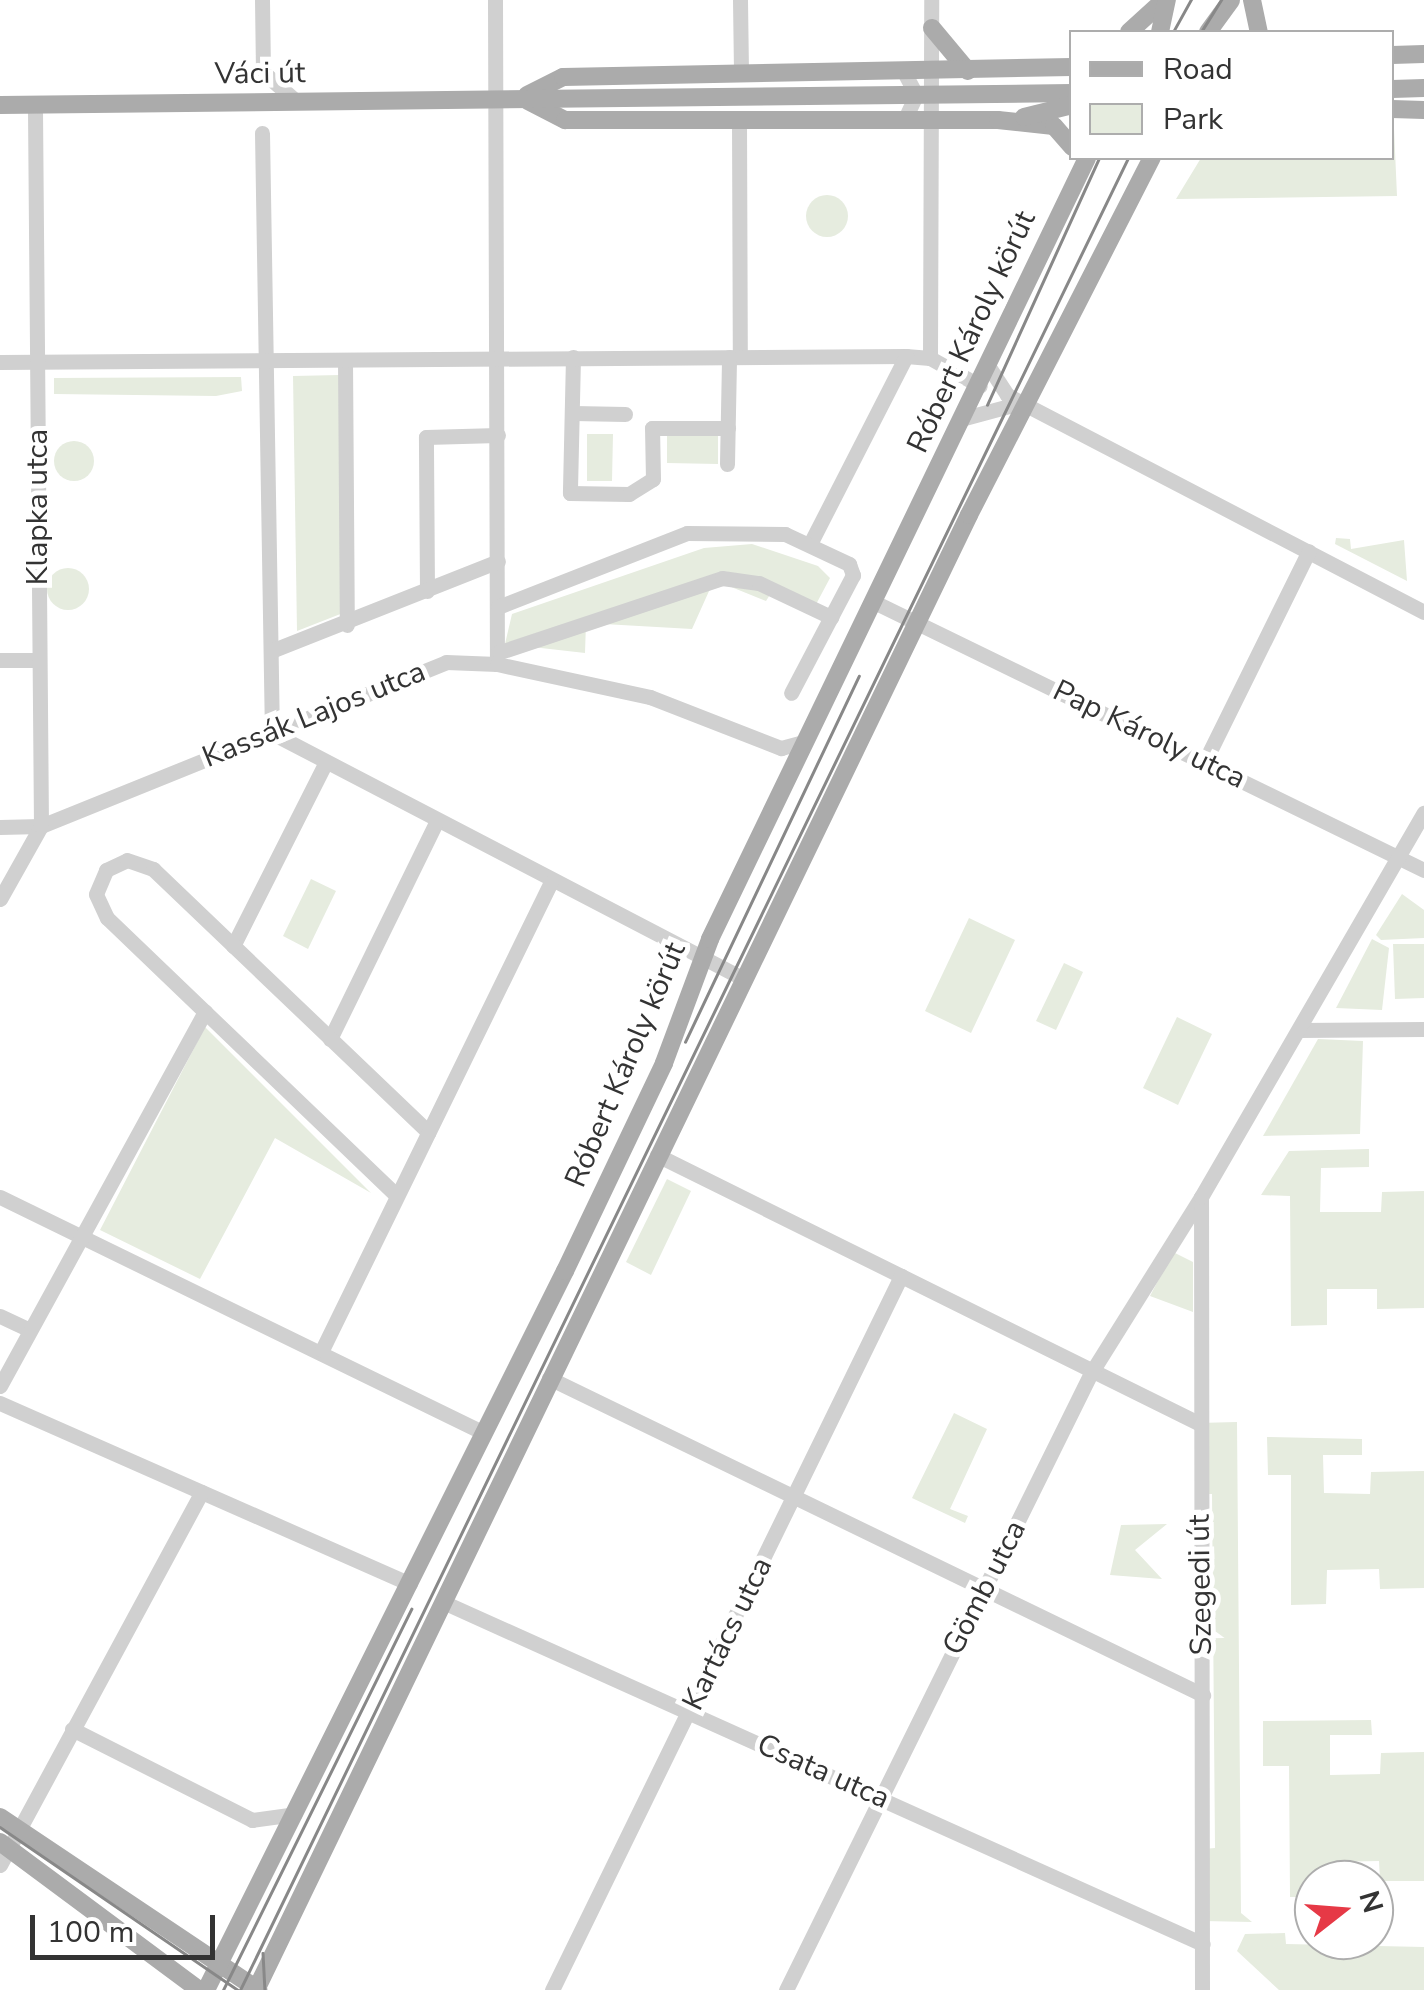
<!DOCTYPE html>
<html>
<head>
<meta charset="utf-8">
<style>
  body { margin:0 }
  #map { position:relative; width:1424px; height:1990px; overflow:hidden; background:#fff; font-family:"Nunito Sans",sans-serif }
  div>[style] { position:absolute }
  .green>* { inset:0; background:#e6ecdf }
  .round { border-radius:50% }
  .minor>* { height:15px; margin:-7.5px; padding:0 7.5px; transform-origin:7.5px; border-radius:7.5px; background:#d0d0d0 }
  .major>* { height:18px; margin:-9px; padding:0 9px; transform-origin:9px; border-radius:9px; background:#ababab }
  .tram>* { height:2.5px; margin:-1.25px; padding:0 1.25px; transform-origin:1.25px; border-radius:1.25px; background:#888 }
  span { translate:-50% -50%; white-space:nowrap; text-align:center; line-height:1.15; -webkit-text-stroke:10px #fff; paint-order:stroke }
  .street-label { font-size:30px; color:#333 }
  .legend { position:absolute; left:1069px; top:30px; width:325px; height:130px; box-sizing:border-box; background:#fff; border:2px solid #adadad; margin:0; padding:12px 18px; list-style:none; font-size:30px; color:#333 }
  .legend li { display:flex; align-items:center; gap:20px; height:50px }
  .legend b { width:50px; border:2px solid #adadad }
  .north { position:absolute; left:1294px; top:1860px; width:100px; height:100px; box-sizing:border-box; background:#fff; border:2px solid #adadad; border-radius:50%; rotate:73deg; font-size:28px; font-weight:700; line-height:40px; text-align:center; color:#333 }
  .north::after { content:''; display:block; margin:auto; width:35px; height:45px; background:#e63946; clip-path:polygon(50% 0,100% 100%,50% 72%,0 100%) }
  .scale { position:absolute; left:30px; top:1915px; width:185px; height:45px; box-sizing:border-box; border:5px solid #333; border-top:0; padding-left:12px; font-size:30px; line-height:35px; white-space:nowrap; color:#333; -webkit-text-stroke:8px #fff; paint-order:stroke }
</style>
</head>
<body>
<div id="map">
  <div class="green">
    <div style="clip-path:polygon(1394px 128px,1397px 196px,1176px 199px,1201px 158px,1392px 158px)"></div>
    <div class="round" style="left:806px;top:195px;width:42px;height:42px"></div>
    <div style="clip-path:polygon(340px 375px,343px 613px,297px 631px,293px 376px)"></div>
    <div style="clip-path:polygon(241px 377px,242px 391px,216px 396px,54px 394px,54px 378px)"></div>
    <div style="clip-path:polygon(667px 433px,718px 433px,718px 464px,667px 463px)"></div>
    <div style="clip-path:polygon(587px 434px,613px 434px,612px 481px,587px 481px)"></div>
    <div class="round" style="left:54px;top:441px;width:40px;height:40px"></div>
    <div style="clip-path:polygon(1336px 538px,1350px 539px,1351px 549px,1404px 540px,1407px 581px,1335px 544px)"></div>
    <div style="clip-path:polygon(752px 544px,818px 566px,830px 578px,813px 610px,773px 590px,766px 601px,714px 580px,692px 629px,586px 623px,585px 653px,505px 644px,512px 614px,704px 548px)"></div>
    <div class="round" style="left:47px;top:568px;width:42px;height:42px"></div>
    <div style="clip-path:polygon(311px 879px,336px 891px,308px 949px,283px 936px)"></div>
    <div style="clip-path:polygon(1402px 894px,1424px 910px,1424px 938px,1381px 940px,1376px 935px)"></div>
    <div style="clip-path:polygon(969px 918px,1015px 940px,971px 1033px,925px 1011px)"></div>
    <div style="clip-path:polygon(1372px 939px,1389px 948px,1382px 1010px,1336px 1008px)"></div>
    <div style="clip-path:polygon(1393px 944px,1424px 944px,1424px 998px,1395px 999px)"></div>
    <div style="clip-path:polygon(1064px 963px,1083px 972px,1056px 1030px,1036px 1021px)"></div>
    <div style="clip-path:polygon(1177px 1017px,1212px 1034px,1178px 1105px,1143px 1088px)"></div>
    <div style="clip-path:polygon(205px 1027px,371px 1193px,275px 1138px,200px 1279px,100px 1230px)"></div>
    <div style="clip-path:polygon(1318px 1039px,1363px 1041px,1360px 1134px,1263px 1136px)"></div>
    <div style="clip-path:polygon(1369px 1149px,1369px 1167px,1321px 1168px,1320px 1212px,1381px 1212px,1382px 1192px,1424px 1191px,1424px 1308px,1377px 1309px,1377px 1289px,1327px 1289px,1327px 1325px,1291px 1326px,1290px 1196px,1261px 1195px,1289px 1151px)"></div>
    <div style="clip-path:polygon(667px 1179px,691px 1191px,651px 1275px,626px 1262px)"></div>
    <div style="clip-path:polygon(1173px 1252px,1193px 1262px,1193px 1312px,1150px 1296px)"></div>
    <div style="clip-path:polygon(954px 1413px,987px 1429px,950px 1509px,968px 1516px,965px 1523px,912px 1498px)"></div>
    <div style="clip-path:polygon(1237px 1422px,1241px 1913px,1252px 1922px,1203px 1921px,1203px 1849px,1215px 1848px,1212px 1494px,1199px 1494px,1198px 1423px)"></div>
    <div style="clip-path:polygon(1267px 1437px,1362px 1439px,1362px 1455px,1323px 1455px,1324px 1493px,1370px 1494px,1371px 1472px,1424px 1471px,1424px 1588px,1380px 1589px,1379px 1569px,1327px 1570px,1326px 1604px,1291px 1605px,1291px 1475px,1268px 1475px)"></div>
    <div style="clip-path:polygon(1167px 1524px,1135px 1550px,1162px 1579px,1110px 1575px,1121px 1525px)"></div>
    <div style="clip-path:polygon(1371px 1720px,1372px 1735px,1330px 1735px,1330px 1775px,1380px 1774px,1381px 1753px,1424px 1752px,1424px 1881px,1380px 1881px,1379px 1861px,1330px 1862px,1314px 1897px,1290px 1897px,1289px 1766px,1263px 1766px,1263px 1721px)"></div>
    <div style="clip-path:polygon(1285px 1933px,1286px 1944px,1424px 1947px,1424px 1990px,1279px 1990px,1237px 1951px,1245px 1934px)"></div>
  </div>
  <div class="minor">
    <div style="left:262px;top:0;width:72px;rotate:89.2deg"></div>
    <div style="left:263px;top:72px;width:44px;rotate:41.3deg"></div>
    <div style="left:495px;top:0;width:664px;rotate:89.83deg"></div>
    <div style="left:740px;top:0;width:74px;rotate:89.2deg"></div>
    <div style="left:904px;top:72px;width:26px;rotate:62deg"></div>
    <div style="left:916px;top:95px;width:26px;rotate:115deg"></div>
    <div style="left:739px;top:120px;width:237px;rotate:89.8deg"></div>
    <div style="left:262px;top:133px;width:600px;rotate:89.05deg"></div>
    <div style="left:272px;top:733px;width:532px;rotate:27.53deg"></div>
    <div style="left:573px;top:357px;width:136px;rotate:91.3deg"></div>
    <div style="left:570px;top:493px;width:59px;rotate:1deg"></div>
    <div style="left:629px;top:494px;width:28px;rotate:-32deg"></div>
    <div style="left:653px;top:479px;width:51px;rotate:-91.1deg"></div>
    <div style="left:652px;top:428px;width:76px"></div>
    <div style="left:930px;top:358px;width:358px;rotate:-89.8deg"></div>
    <div style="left:345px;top:360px;width:265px;rotate:89.6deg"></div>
    <div style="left:0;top:362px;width:906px;rotate:-0.38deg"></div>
    <div style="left:906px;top:356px;width:24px;rotate:5deg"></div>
    <div style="left:930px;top:358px;width:57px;rotate:29.2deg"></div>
    <div style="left:989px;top:367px;width:33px;rotate:57deg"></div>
    <div style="left:1007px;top:395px;width:470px;rotate:27.5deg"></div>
    <div style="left:573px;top:413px;width:52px;rotate:1.1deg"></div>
    <div style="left:961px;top:419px;width:61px;rotate:-15.2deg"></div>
    <div style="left:727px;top:464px;width:107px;rotate:-88.9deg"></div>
    <div style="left:811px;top:542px;width:209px;rotate:-62.9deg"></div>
    <div style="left:427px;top:591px;width:154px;rotate:-90.4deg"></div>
    <div style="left:426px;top:437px;width:72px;rotate:-1.6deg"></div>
    <div style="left:872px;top:601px;width:614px;rotate:25.98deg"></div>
    <div style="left:498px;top:607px;width:203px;rotate:-21.4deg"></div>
    <div style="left:687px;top:533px;width:98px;rotate:0.6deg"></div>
    <div style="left:785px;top:534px;width:71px;rotate:25.1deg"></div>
    <div style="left:849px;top:564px;width:12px;rotate:70deg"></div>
    <div style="left:853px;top:575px;width:133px;rotate:117.7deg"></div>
    <div style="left:271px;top:651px;width:244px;rotate:-21.6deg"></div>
    <div style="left:497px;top:653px;width:237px;rotate:-18.4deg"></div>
    <div style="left:722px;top:578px;width:37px;rotate:8deg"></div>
    <div style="left:759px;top:583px;width:80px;rotate:25.3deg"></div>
    <div style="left:0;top:660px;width:39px"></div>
    <div style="left:1205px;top:761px;width:234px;rotate:-63.7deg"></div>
    <div style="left:0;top:827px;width:41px;rotate:-1.4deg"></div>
    <div style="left:41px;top:826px;width:437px;rotate:-22deg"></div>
    <div style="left:446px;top:662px;width:51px;rotate:2.2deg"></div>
    <div style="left:497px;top:664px;width:157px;rotate:12.2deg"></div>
    <div style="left:650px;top:697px;width:141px;rotate:21.3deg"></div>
    <div style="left:781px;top:748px;width:24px;rotate:-15deg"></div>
    <div style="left:0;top:899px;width:84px;rotate:-60.7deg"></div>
    <div style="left:41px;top:826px;width:721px;rotate:-90.48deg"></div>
    <div style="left:233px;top:946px;width:202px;rotate:-63.2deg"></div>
    <div style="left:1299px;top:1030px;width:125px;rotate:-0.5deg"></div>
    <div style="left:330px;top:1039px;width:241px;rotate:-63.9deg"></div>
    <div style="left:657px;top:1155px;width:604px;rotate:26.35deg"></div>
    <div style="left:396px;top:1195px;width:400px;rotate:-136.2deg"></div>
    <div style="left:107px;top:918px;width:26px;rotate:-115deg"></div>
    <div style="left:96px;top:894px;width:26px;rotate:-67deg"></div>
    <div style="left:106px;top:870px;width:23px;rotate:-25deg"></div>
    <div style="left:127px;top:860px;width:28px;rotate:19deg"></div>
    <div style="left:153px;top:869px;width:381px;rotate:43.7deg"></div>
    <div style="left:0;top:1197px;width:538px;rotate:25.99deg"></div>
    <div style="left:0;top:1316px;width:33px;rotate:25deg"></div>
    <div style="left:322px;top:1350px;width:521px;rotate:-63.93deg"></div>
    <div style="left:549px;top:1378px;width:727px;rotate:25.86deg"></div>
    <div style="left:0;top:1386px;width:427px;rotate:-61.3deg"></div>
    <div style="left:0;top:1403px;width:448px;rotate:23.8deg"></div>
    <div style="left:443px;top:1602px;width:833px;rotate:24.23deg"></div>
    <div style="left:72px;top:1729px;width:202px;rotate:26.8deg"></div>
    <div style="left:252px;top:1820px;width:43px;rotate:-7.9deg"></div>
    <div style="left:0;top:1865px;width:424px;rotate:-61.6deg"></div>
    <div style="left:552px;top:1990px;width:795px;rotate:-63.95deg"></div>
    <div style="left:786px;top:1990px;width:688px;rotate:-63.7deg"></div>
    <div style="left:1091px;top:1373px;width:208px;rotate:-58deg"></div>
    <div style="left:1202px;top:1990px;width:793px;rotate:-90.07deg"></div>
    <div style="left:1201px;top:1197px;width:444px;rotate:-59.9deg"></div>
  </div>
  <div class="major">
    <div style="left:1252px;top:0;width:33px;rotate:78deg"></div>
    <div style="left:932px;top:28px;width:56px;rotate:50.1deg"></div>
    <div style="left:1129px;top:32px;width:47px;rotate:-42.4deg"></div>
    <div style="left:1160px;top:32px;width:33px;rotate:-78deg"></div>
    <div style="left:1208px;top:32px;width:39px;rotate:-54deg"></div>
    <div style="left:1392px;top:55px;width:32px;rotate:-2deg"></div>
    <div style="left:1392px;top:89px;width:32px;rotate:-2deg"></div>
    <div style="left:527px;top:95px;width:40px;rotate:-26.6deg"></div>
    <div style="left:563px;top:77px;width:509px;rotate:-1.13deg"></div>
    <div style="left:528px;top:101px;width:42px;rotate:27.2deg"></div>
    <div style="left:565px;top:120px;width:433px"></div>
    <div style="left:998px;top:120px;width:56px;rotate:6.1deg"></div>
    <div style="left:1054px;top:126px;width:28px;rotate:49deg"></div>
    <div style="left:0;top:105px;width:1072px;rotate:-0.64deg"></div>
    <div style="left:1392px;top:109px;width:32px;rotate:2deg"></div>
    <div style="left:1024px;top:117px;width:49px;rotate:-14deg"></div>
    <div style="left:0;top:1817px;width:311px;rotate:33.8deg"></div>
    <div style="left:0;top:1842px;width:248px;rotate:36.6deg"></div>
    <div style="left:206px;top:1990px;width:804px;rotate:-63.47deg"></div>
    <div style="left:565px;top:1271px;width:230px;rotate:-64.5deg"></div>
    <div style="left:664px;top:1063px;width:132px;rotate:-69.6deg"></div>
    <div style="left:710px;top:939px;width:867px;rotate:-64.23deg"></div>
    <div style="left:256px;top:1990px;width:1638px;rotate:-64.2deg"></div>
    <div style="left:969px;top:515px;width:401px;rotate:-62.9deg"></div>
  </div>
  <div class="tram">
    <div style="left:1173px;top:32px;width:37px;rotate:-61deg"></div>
    <div style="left:1201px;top:32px;width:38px;rotate:-58deg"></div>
    <div style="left:987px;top:405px;width:271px;rotate:-65.6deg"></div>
    <div style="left:685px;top:1042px;width:405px;rotate:-64.6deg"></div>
    <div style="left:0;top:1827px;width:288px;rotate:34.4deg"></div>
    <div style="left:263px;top:1953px;width:37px;rotate:87deg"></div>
    <div style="left:223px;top:1990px;width:425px;rotate:-63.7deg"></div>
    <div style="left:240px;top:1990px;width:2036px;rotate:-64.14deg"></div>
  </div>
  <div class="street-label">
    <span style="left:260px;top:74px;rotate:-1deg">Váci út</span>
    <span style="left:972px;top:332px;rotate:-65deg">Róbert Károly körút</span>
    <span style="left:38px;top:507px;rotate:-90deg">Klapka utca</span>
    <span style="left:314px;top:715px;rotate:-22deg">Kassák Lajos utca</span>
    <span style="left:1149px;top:735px;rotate:26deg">Pap Károly utca</span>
    <span style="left:626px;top:1065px;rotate:-67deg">Róbert Károly körút</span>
    <span style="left:1201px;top:1585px;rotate:-91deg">Szegedi út</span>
    <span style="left:985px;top:1588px;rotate:-63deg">Gömb utca</span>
    <span style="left:728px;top:1634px;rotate:-64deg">Kartács utca</span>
    <span style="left:823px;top:1772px;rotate:24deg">Csata utca</span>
  </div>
  <ul class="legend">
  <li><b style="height:12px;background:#ababab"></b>Road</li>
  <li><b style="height:28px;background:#e6ecdf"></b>Park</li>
  </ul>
  <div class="north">N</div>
  <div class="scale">100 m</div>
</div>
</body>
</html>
